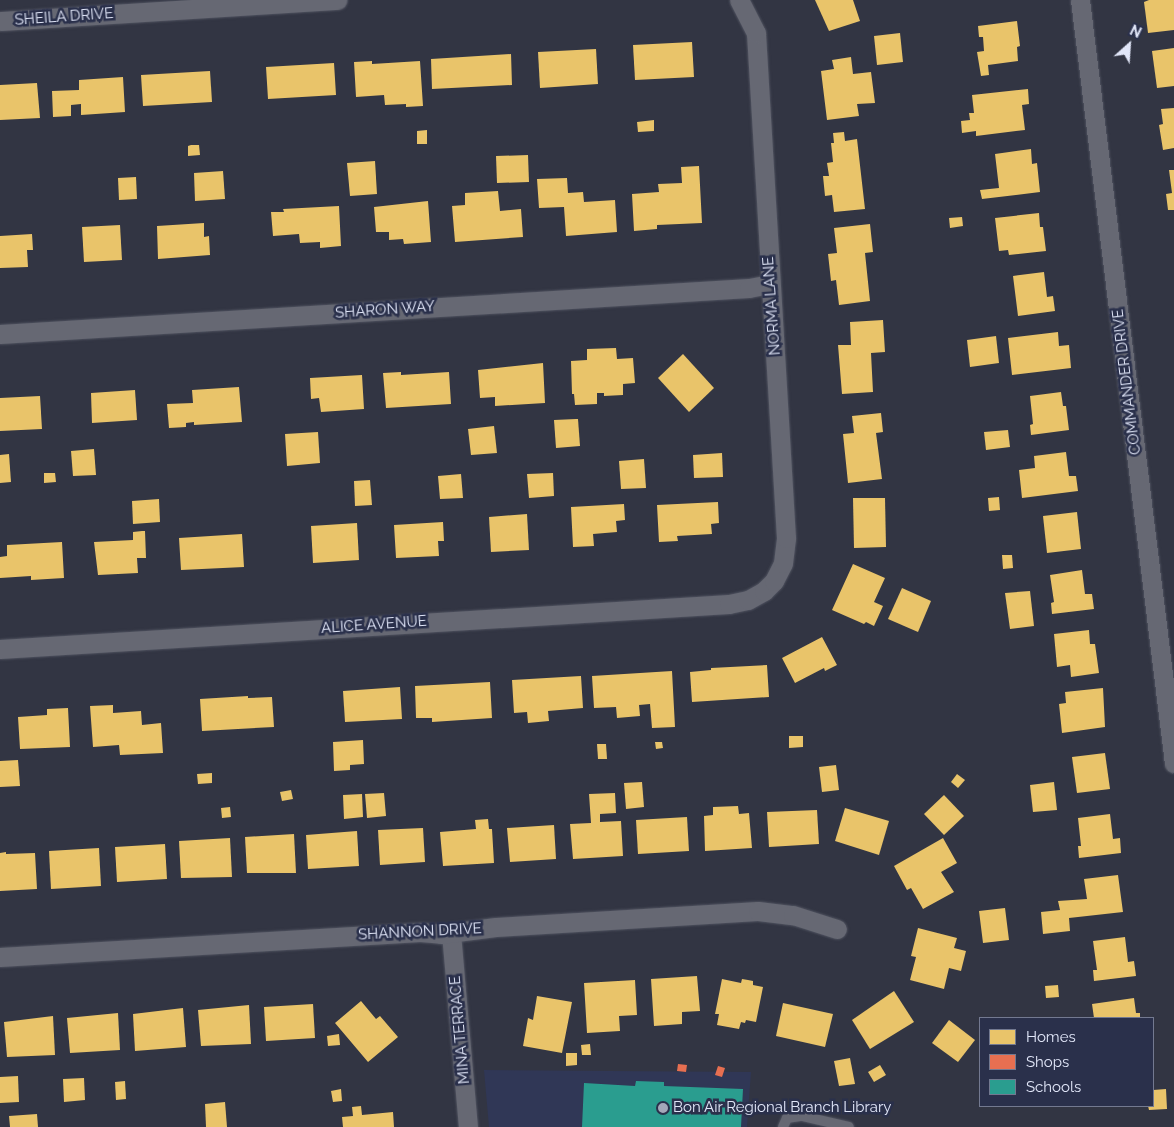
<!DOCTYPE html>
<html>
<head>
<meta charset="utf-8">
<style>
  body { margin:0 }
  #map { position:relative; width:1174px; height:1127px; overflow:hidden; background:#323543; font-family:Raleway,sans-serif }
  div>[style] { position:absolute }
  .built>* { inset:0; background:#303756 }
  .homes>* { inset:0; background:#e9c46a }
  .shops>* { inset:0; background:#e76f51 }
  .schools>* { inset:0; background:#2a9d8f }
  .roads { filter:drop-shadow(0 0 1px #4f525f) drop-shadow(0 0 1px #4f525f) }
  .lane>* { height:10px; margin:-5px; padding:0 5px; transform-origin:5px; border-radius:5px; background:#666873 }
  .street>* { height:19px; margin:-9.5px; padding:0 9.5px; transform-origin:9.5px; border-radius:9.5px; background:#666873 }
  .dots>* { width:14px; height:14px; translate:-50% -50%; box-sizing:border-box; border:2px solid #2a304b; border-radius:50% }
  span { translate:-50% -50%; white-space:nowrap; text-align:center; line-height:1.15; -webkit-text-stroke:5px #2a304b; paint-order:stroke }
  .street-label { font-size:15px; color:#e1e6f8 }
  .poi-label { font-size:15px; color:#e1e6f8 }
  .left { translate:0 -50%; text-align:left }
  .legend { position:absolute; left:979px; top:1017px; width:175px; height:90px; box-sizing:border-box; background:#2a304b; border:1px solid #737990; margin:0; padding:6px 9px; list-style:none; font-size:15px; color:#e1e6f8 }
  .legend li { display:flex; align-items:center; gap:10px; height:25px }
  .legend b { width:25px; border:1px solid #737990 }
  .north { position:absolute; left:1104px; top:20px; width:50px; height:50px; -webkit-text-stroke:4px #2a304b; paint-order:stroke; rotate:26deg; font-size:14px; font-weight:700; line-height:20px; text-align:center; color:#e1e6f8 }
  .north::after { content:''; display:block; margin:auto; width:18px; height:22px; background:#e1e6f8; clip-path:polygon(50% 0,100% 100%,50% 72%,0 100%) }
</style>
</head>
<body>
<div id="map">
  <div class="built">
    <div style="clip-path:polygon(484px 1070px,751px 1072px,747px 1127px,489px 1127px)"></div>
  </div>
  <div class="homes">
    <div style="clip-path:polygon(815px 0,853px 0,860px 21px,829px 31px)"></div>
    <div style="clip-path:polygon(1149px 0,1174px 0,1174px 30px,1148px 33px,1144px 2px)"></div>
    <div style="clip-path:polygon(1017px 21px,1020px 46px,1017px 47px,1018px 61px,988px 65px,989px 75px,981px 76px,977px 52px,984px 51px,983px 37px,979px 37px,978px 26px)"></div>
    <div style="clip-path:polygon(900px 33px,903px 62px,877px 65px,874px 36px)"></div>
    <div style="clip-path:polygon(692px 42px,694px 77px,635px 80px,633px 45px)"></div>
    <div style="clip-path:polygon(1174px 48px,1174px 86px,1157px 88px,1152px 51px)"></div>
    <div style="clip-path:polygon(596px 49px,598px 84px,540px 88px,538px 52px)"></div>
    <div style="clip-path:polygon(511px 54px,512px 85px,432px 89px,431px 59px)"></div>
    <div style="clip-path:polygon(851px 57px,853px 74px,871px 72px,875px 103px,857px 104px,859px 116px,827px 120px,821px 71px,834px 69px,832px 60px)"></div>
    <div style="clip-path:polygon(372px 61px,372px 64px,420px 61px,423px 106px,406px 107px,406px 104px,385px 105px,384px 95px,356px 97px,354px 62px)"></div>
    <div style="clip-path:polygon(334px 63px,336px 95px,268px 99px,266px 67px)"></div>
    <div style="clip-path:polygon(210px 71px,212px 102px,143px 106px,141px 75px)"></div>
    <div style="clip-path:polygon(123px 77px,125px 112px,81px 115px,81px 104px,71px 105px,71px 116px,53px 117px,52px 91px,79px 90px,79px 80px)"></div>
    <div style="clip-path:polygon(37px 83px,40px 118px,0 120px,0 85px)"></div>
    <div style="clip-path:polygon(1028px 89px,1029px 104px,1022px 105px,1025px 130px,976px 136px,976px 131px,962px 133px,961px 121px,970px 120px,969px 113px,974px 113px,972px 95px)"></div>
    <div style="clip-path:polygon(1174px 108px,1174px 148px,1163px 150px,1159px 125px,1163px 124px,1161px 109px)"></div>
    <div style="clip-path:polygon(654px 120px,654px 131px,638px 132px,637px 122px)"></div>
    <div style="clip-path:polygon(427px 130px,427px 144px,417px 144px,417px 131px)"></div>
    <div style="clip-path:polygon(844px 132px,845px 141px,857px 139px,865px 209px,834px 212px,832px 195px,825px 196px,823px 176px,829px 176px,827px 163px,833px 162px,831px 143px,834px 143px,833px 133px)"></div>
    <div style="clip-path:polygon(191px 145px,199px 145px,200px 155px,188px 156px,188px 146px)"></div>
    <div style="clip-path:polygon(1031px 149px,1032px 164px,1037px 163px,1040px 192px,982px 199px,980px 190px,999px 188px,995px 154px)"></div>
    <div style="clip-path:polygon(528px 155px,529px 182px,497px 183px,496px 156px)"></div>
    <div style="clip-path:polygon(375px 161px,377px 194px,350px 196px,347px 163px)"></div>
    <div style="clip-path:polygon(699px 166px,702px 223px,657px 225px,657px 229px,634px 231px,632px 194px,659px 192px,658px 184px,682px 183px,681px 167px)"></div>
    <div style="clip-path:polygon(1169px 170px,1174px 170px,1174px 210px,1168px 210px,1166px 194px,1172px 193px)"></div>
    <div style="clip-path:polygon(223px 171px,225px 199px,195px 201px,194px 173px)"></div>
    <div style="clip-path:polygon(136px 177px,137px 199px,119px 200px,118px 178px)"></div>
    <div style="clip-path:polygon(567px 178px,568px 193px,583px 192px,584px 202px,615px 200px,617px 232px,566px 236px,564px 207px,539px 208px,537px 179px)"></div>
    <div style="clip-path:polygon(498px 191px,500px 211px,521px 209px,523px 237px,455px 242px,452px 206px,465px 205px,465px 193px)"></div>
    <div style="clip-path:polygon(428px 201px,431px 242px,404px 244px,403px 239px,389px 240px,389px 232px,376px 232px,374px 207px)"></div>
    <div style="clip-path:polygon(339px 206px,341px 246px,320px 248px,320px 242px,300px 243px,299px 234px,273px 236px,271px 212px,284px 212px,283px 209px)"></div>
    <div style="clip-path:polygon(1039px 213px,1040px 227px,1043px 227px,1046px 251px,1009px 255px,1008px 250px,999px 251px,995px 218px)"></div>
    <div style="clip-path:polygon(962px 217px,963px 226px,950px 228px,949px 218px)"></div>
    <div style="clip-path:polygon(204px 223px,204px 237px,209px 236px,210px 255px,158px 259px,157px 226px)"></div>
    <div style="clip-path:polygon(870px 224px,873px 252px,865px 253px,870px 301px,839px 305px,836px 280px,831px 281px,828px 254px,837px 253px,834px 228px)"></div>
    <div style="clip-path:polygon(120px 225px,122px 260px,84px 262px,82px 227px)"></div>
    <div style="clip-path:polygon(32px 234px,33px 250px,27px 250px,28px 267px,0 268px,0 236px)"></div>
    <div style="clip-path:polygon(1044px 272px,1047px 297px,1053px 296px,1055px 311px,1018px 316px,1013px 276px)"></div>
    <div style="clip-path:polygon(883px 320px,885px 352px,871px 353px,873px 392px,842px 394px,838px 345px,851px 345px,850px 322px)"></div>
    <div style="clip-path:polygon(1058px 332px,1059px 346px,1069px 345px,1071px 368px,1012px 375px,1008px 338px)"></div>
    <div style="clip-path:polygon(996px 336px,999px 363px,970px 367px,967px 340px)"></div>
    <div style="clip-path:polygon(616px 348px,617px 359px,633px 358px,635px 383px,623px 384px,623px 395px,604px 396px,604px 393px,597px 393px,597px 404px,575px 405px,574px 394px,572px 394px,571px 361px,587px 360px,587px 349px)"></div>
    <div style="clip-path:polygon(683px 354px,714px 388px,689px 412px,658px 378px)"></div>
    <div style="clip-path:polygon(543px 363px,545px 403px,495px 406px,495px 397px,480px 398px,478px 370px)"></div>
    <div style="clip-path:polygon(401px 372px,401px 375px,449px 372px,451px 404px,386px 408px,383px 373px)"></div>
    <div style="clip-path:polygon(362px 375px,364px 409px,321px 412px,319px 398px,311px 399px,310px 378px)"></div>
    <div style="clip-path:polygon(239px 387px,242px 422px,194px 425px,194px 422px,186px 423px,186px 427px,169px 428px,167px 404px,193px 403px,192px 390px)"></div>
    <div style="clip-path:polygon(135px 390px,137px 420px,92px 423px,91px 393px)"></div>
    <div style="clip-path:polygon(1061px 392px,1063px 406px,1066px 406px,1069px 430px,1031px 435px,1030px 425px,1033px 424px,1030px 396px)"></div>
    <div style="clip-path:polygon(40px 396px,42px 429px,0 431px,0 398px)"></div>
    <div style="clip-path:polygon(881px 413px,883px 432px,876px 433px,882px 479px,848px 483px,843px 434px,854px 433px,852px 416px)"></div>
    <div style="clip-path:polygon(576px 419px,578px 419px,580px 446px,556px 448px,554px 420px)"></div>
    <div style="clip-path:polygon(494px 426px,497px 453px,471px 455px,468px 429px)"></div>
    <div style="clip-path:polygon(1008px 430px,1010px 447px,986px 450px,984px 432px)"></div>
    <div style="clip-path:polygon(318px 432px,320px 463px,287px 466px,285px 434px)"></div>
    <div style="clip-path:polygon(94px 449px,96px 475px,73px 476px,71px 451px)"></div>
    <div style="clip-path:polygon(1066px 452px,1069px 476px,1076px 476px,1078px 491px,1022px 498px,1019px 470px,1035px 468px,1034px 456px)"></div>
    <div style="clip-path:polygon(722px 453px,723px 477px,694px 478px,693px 455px)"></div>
    <div style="clip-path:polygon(9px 454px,11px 482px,0 483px,0 455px)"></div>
    <div style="clip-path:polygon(644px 459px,646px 488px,621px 489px,619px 461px)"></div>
    <div style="clip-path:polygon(44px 473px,55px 473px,56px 482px,44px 483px)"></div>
    <div style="clip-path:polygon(553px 473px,554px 496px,529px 498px,527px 474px)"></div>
    <div style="clip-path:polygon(461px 474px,463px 498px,440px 499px,438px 476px)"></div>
    <div style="clip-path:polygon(370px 480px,372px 505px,355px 506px,354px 481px)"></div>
    <div style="clip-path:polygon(999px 497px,1000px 510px,989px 511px,988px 498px)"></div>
    <div style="clip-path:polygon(853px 498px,885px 498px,886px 547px,854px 548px)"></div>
    <div style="clip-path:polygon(159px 499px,160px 522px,133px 524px,132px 501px)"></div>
    <div style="clip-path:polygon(718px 502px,719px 523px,711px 524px,712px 534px,677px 536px,678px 541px,659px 542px,657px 505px)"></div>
    <div style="clip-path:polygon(624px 504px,625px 520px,616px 521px,617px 532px,593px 534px,594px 546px,573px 547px,571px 507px)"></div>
    <div style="clip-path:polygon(1077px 512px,1081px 549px,1047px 553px,1043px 516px)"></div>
    <div style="clip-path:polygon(527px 514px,529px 550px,491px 552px,489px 517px)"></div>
    <div style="clip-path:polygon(443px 522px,444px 541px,438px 541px,439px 556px,396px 558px,394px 525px)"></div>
    <div style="clip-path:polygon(357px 523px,359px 560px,313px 563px,311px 526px)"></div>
    <div style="clip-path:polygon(142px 531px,145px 531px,146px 558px,137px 558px,138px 573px,98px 575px,94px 542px,133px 540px,133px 532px)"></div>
    <div style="clip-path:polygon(242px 534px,244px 567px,181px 570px,179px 538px)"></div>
    <div style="clip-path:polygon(62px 542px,64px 578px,31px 580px,31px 576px,0 578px,0 557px,7px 556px,7px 545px)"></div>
    <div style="clip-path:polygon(1002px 555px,1012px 555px,1013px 568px,1003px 569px)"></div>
    <div style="clip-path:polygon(853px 564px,885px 578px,874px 602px,883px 606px,874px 626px,866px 622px,864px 624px,832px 610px)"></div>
    <div style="clip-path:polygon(1082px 570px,1085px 594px,1092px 594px,1094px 609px,1052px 614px,1051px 603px,1054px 602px,1050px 575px)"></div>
    <div style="clip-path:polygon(902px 588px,931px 601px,918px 632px,888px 619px)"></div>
    <div style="clip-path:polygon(1030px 591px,1034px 626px,1010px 629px,1005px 593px)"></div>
    <div style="clip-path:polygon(1089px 630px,1090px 644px,1095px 644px,1099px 673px,1071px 677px,1070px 665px,1057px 667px,1054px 634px)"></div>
    <div style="clip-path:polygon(822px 637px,837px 665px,825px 671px,824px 668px,795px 683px,782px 658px)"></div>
    <div style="clip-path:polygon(767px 665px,769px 697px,692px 702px,690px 672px,711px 670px,711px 668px)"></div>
    <div style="clip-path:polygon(672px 671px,675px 727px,652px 728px,650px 704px,639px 705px,640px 716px,617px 718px,616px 707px,594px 708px,592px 676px)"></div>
    <div style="clip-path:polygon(581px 676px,583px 708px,548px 711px,549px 721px,528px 723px,527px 712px,514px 713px,512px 680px)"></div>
    <div style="clip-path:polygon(490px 682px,492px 718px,432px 722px,432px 718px,416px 718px,415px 686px)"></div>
    <div style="clip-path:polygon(400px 687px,402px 719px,345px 722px,343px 691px)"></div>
    <div style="clip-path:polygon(1103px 688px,1105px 727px,1062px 733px,1059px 704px,1066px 703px,1065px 692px)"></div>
    <div style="clip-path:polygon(248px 696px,248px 698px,272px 697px,274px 727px,202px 731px,200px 699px)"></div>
    <div style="clip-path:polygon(113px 705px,113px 713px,141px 711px,142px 725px,161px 723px,163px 753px,120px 755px,119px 745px,93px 747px,90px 706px)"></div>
    <div style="clip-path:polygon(68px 708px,70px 747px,20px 749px,18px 717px,47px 715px,47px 709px)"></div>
    <div style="clip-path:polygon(789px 736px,803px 736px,803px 747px,789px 748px)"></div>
    <div style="clip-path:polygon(363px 740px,364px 764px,350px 765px,350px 770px,334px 771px,333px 742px)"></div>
    <div style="clip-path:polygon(655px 742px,662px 742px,663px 748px,656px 749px)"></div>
    <div style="clip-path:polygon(597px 744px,606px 744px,607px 759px,598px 759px)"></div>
    <div style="clip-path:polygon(1105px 753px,1110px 789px,1077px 793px,1072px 757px)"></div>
    <div style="clip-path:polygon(18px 760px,20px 786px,0 787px,0 761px)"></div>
    <div style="clip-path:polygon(836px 765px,839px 790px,822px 792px,819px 767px)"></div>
    <div style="clip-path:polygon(212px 773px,212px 783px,198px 784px,197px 774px)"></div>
    <div style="clip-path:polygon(957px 774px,965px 780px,958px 788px,951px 782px)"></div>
    <div style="clip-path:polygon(642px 782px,644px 807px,626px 809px,624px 783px)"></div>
    <div style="clip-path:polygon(1054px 782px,1057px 810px,1033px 812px,1030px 785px)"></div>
    <div style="clip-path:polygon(291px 790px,293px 799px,282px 801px,280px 792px)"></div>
    <div style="clip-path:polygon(384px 793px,386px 816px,367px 818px,365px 794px)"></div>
    <div style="clip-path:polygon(615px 793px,616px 813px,600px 814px,600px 822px,621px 821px,623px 856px,573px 859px,570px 824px,591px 823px,589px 794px)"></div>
    <div style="clip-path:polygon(362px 794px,363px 817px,344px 819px,343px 795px)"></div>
    <div style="clip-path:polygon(944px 795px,964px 816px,944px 835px,924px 814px)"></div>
    <div style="clip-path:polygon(738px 806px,739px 814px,749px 813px,752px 848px,705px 851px,704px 816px,713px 815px,713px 807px)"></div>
    <div style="clip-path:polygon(230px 807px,231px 817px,222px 818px,221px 808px)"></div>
    <div style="clip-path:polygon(845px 808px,889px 821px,879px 855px,835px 841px)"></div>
    <div style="clip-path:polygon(817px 810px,819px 844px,769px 847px,767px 812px)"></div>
    <div style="clip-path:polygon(1110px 814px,1113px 839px,1120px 838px,1121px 853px,1079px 858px,1078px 846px,1081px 846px,1078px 818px)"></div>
    <div style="clip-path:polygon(687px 817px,689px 851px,638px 854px,636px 820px)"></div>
    <div style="clip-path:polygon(488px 819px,489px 829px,492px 829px,494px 863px,443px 866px,440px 832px,476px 829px,475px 820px)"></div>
    <div style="clip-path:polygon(554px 825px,556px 859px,510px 862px,507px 828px)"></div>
    <div style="clip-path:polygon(423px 828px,425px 862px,380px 865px,378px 830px)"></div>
    <div style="clip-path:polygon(357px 831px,359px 866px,308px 869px,306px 835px)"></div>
    <div style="clip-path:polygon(294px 834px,296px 873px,247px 873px,245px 837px)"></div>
    <div style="clip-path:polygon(230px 838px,232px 877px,181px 878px,179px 841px)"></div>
    <div style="clip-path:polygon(943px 838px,957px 863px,941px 872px,954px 892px,923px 909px,911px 888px,907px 890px,894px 866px)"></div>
    <div style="clip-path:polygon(165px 844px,167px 879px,117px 882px,115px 847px)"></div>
    <div style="clip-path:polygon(99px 848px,101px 886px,51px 889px,49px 851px)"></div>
    <div style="clip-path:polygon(6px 852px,6px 854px,35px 853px,37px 889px,0 891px,0 853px)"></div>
    <div style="clip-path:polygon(1118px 875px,1123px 912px,1069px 918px,1070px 931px,1043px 934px,1041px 912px,1060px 910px,1058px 901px,1087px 899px,1084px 879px)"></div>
    <div style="clip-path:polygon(1005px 908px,1009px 940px,983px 943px,979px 911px)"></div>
    <div style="clip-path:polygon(918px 928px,957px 938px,954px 948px,966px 951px,961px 971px,949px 968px,944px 989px,910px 980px,916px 957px,911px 956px)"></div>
    <div style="clip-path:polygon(1125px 937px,1128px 962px,1134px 961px,1136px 976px,1094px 981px,1093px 970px,1097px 970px,1093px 941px)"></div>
    <div style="clip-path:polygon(697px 976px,700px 1011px,682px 1012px,682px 1024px,654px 1026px,651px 979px)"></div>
    <div style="clip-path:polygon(722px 979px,741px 983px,742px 979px,748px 980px,753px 981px,753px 985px,763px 987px,756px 1022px,746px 1020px,745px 1023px,741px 1022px,739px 1029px,717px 1025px,719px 1014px,715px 1014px)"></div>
    <div style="clip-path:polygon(635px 980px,637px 1015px,619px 1016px,620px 1031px,587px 1033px,584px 983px)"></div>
    <div style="clip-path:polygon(1058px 985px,1059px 997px,1046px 998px,1045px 986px)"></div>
    <div style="clip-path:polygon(894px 991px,914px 1022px,870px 1049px,852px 1020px)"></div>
    <div style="clip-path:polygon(537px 996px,572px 1002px,562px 1053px,523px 1046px,528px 1018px,533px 1020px)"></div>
    <div style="clip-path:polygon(1134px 998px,1136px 1013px,1140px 1013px,1140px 1018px,1094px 1018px,1092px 1004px)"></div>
    <div style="clip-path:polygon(361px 1001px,376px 1019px,380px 1016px,398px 1037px,368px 1062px,335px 1023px)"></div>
    <div style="clip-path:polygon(783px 1003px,833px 1014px,825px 1047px,776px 1036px)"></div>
    <div style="clip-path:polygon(313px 1004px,315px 1038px,266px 1041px,264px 1007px)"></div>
    <div style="clip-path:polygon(249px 1005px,251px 1044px,201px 1046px,198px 1010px)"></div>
    <div style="clip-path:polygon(183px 1008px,186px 1047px,135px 1051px,133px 1014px)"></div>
    <div style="clip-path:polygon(118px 1013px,120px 1050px,70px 1053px,67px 1018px)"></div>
    <div style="clip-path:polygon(53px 1016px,55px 1055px,7px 1057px,4px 1022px)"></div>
    <div style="clip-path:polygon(949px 1020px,975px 1040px,958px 1062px,932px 1043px)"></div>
    <div style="clip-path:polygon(339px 1034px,340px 1045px,328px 1046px,327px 1036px)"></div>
    <div style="clip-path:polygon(590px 1044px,591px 1055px,582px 1055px,581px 1045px)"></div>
    <div style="clip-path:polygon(566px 1053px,577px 1053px,577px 1065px,566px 1066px)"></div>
    <div style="clip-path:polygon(850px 1058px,855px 1084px,839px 1086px,834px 1061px)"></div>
    <div style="clip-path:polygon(880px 1065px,886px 1075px,874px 1082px,868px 1072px)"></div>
    <div style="clip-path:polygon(18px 1076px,19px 1102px,0 1103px,0 1077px)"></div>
    <div style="clip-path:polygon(84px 1078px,85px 1100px,64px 1102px,63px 1079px)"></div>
    <div style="clip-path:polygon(125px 1081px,126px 1099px,116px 1100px,115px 1082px)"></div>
    <div style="clip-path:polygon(341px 1089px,342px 1101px,333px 1102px,331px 1091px)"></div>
    <div style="clip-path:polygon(1166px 1089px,1167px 1109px,1149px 1110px,1148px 1106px,1153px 1106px,1153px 1090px)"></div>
    <div style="clip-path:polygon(225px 1102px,227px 1127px,206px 1127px,205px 1104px)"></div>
    <div style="clip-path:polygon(361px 1106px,362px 1115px,393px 1112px,394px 1127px,343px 1127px,342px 1117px,353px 1116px,352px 1107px)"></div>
    <div style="clip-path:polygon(37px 1114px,38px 1127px,10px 1127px,9px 1116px)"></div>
  </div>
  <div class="shops">
    <div style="clip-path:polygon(678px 1064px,687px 1065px,686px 1072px,677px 1071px)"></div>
    <div style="clip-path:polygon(718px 1066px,725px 1068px,722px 1077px,715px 1075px)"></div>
  </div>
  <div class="schools">
    <div style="clip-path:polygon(636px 1081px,664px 1082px,664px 1086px,743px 1089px,741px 1127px,582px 1127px,584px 1083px,635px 1086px)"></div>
  </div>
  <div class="roads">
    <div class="lane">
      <div style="left:783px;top:1127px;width:10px;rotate:-66deg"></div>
      <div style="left:787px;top:1118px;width:15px;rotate:-8deg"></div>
      <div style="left:802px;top:1116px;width:48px;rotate:13.2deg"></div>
    </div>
    <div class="street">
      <div style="left:1080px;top:0;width:769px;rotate:82.98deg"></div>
      <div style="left:0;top:21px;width:338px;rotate:-3.6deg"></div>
      <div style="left:0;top:334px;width:750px;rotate:-3.51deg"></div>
      <div style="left:749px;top:288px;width:21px;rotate:-11deg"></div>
      <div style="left:0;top:649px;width:730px;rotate:-3.53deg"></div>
      <div style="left:729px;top:604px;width:19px;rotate:-12deg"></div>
      <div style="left:748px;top:600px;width:18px;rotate:-29deg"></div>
      <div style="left:764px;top:591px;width:14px;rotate:-45deg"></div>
      <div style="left:774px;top:581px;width:20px;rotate:-63deg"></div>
      <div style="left:783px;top:563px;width:25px;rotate:-83deg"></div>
      <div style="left:786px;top:538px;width:506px;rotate:-93.4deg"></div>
      <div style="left:756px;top:33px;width:37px;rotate:-117deg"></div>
      <div style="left:451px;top:933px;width:195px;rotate:85deg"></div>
      <div style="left:0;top:957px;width:421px;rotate:-3.4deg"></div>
      <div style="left:420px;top:932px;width:21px;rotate:5deg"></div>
      <div style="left:441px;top:934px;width:55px;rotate:-7.3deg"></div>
      <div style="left:496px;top:927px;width:262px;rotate:-3.5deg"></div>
      <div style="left:758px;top:911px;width:35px;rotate:7deg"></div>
      <div style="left:793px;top:915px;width:46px;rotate:17.7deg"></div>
    </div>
  </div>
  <div class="dots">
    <div style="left:663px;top:1108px;background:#a4a8b9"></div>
  </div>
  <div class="street-label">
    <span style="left:64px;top:17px;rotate:-4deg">SHEILA DRIVE</span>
    <span style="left:772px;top:306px;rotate:-94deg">NORMA LANE</span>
    <span style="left:385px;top:310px;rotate:-4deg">SHARON WAY</span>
    <span style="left:1127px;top:382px;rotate:-97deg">COMMANDER DRIVE</span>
    <span style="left:374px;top:625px;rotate:-4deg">ALICE AVENUE</span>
    <span style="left:420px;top:932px;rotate:-3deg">SHANNON DRIVE</span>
    <span style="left:460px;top:1030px;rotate:-95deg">MINA TERRACE</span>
  </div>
  <div class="poi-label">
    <span class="left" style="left:673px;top:1108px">Bon Air Regional Branch Library</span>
  </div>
  <ul class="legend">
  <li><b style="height:14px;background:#e9c46a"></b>Homes</li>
  <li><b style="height:14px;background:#e76f51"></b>Shops</li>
  <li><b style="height:14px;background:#2a9d8f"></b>Schools</li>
  </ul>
  <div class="north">N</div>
</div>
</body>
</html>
